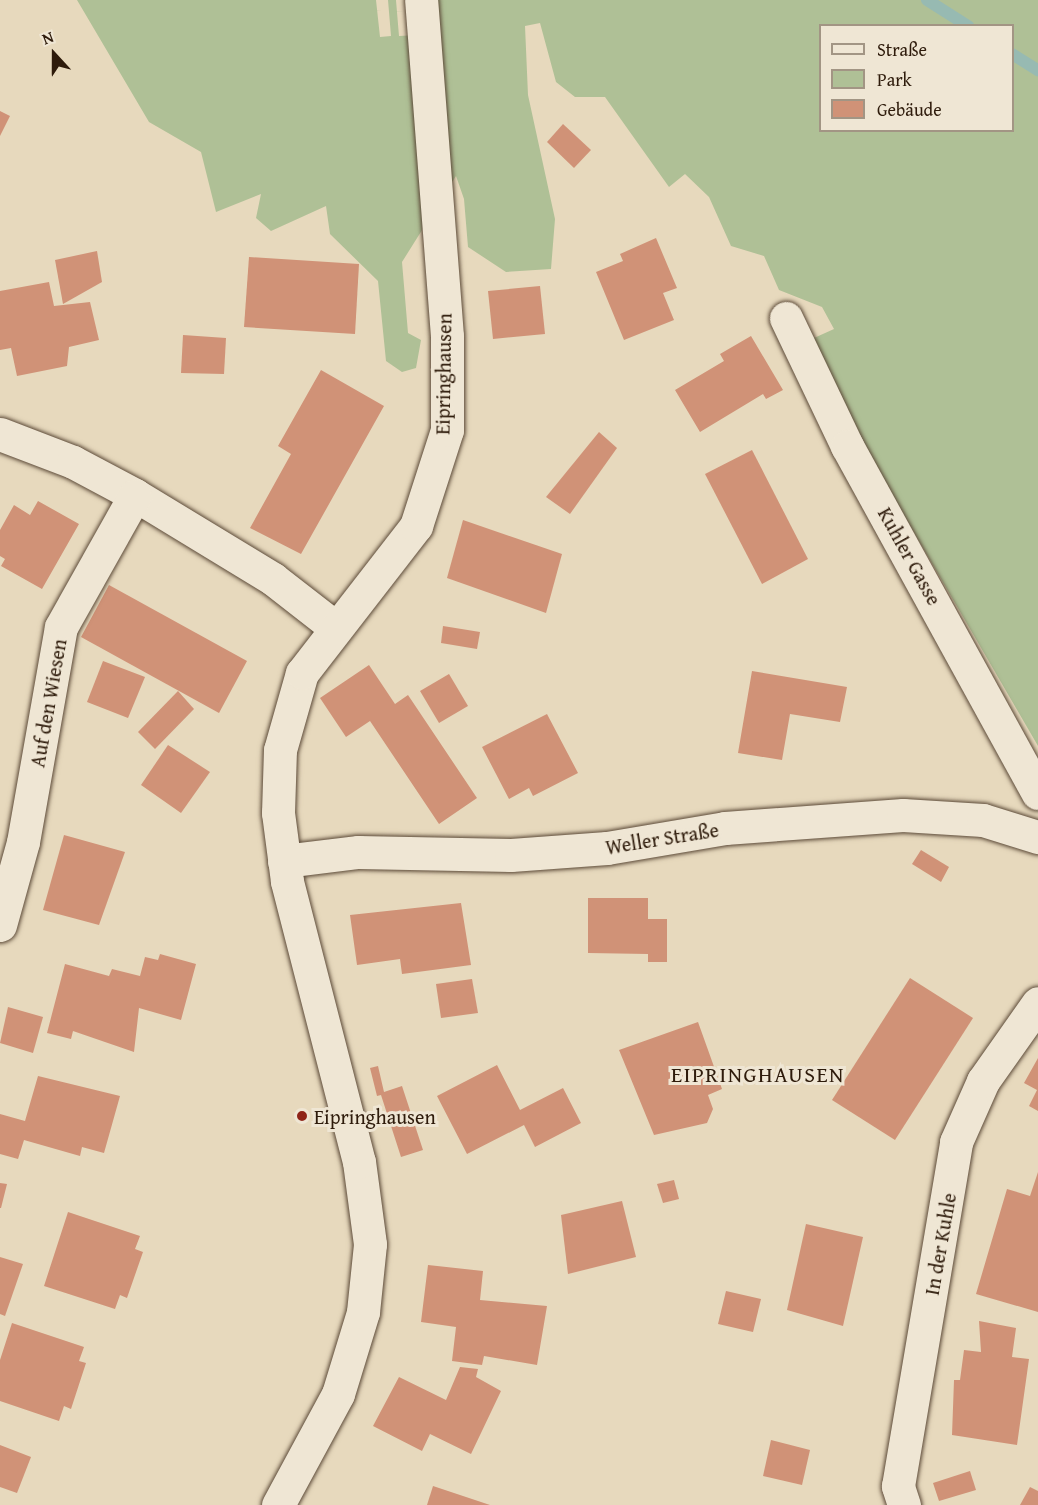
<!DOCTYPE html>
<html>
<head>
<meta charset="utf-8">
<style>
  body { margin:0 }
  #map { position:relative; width:1038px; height:1505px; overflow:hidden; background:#e7d9bd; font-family:"Gentium Book Plus",serif }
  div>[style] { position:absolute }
  .green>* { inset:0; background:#afc096 }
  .stream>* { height:12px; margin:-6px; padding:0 6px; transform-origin:6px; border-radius:6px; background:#97bab2 }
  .building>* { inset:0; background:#d09277 }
  .roads { filter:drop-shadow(0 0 2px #5c4a38) drop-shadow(0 0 2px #5c4a38) }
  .minor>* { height:33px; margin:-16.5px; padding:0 16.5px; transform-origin:16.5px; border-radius:16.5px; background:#efe6d4 }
  .secondary>* { height:33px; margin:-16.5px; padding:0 16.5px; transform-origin:16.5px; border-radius:16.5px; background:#efe6d4 }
  .dots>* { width:16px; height:16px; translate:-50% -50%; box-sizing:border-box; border:3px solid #efe6d4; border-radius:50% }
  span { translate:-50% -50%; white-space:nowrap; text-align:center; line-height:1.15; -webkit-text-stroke:6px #efe6d4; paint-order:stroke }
  .street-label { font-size:20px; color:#2e1b0b }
  .poi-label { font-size:20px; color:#2e1b0b }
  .left { translate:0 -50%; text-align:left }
  .quarter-label { font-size:22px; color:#2e1b0b; letter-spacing:1.5px }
  .legend { position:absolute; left:819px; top:24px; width:195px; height:108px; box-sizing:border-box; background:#efe6d4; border:2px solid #a29584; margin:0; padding:8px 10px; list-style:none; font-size:18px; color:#2e1b0b }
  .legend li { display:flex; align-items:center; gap:12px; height:30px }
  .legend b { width:30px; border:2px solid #a29584 }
  .north { position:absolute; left:24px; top:24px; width:60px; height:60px; -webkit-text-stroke:4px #efe6d4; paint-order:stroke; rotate:339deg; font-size:16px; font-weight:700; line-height:24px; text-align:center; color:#2e1b0b }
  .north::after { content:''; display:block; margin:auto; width:21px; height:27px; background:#2e1b0b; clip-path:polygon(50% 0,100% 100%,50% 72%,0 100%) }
</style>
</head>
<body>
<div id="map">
  <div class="green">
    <div style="clip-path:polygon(evenodd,77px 0,376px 0,380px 37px,391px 36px,388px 0,396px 0,399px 36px,439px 34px,437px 0,1038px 0,1038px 746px,840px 405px,814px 338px,834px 329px,822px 307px,779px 290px,764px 256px,731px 246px,709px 197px,685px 174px,669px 187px,605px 97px,575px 97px,556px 82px,540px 23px,525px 26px,528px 95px,555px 219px,551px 269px,506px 272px,468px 247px,464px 199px,456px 176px,402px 262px,408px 333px,421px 340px,416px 368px,402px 372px,386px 361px,378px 281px,330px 234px,326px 206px,271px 231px,256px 218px,261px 194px,216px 212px,201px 152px,149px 122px,77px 0,820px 26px,1012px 26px,1012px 130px,820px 130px,820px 26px)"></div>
  </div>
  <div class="stream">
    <div style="left:927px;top:0;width:49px;rotate:32.4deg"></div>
    <div style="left:1012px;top:54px;width:31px;rotate:32deg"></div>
  </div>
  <div class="building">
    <div style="clip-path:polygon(0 111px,10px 116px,0 136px)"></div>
    <div style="clip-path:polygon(563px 124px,591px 150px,574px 168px,547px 142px)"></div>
    <div style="clip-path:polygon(656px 238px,677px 288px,663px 293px,674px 320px,624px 340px,596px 272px,623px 261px,620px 254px)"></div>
    <div style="clip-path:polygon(97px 251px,102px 282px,63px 304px,55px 260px)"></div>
    <div style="clip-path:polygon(249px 257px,359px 264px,355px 334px,244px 327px)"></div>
    <div style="clip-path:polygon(49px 282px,54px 306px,90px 302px,99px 340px,69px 347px,67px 366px,17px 376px,11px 348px,0 350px,0 291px)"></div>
    <div style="clip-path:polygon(540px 286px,545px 334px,493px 339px,488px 291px)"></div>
    <div style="clip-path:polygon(183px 335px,226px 338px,224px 374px,181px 373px)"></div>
    <div style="clip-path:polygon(751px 336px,783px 390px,766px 399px,763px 394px,700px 432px,675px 390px,724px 361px,720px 354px)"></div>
    <div style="clip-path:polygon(321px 370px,384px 406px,301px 554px,250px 528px,291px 454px,278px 446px)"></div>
    <div style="clip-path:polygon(599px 432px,617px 448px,570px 514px,546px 497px)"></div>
    <div style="clip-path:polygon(752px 450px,808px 559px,762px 584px,705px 474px)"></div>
    <div style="clip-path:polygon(38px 501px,79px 524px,42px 589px,1px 566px,5px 559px,0 556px,0 530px,14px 505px,30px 515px)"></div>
    <div style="clip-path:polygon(463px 520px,562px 554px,546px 613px,447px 578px)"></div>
    <div style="clip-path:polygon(109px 585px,247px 661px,219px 713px,81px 637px)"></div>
    <div style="clip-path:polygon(443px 626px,480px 632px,477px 649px,441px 643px)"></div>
    <div style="clip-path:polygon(103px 661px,145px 677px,128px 718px,87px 702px)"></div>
    <div style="clip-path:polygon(369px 665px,395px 704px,408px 695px,477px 798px,439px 824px,370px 721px,346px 737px,320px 698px)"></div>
    <div style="clip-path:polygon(752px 671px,847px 687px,840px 722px,790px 714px,782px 760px,738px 753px)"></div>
    <div style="clip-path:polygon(449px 674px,468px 706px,439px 723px,420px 691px)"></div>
    <div style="clip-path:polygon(178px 691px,194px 709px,155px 749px,138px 732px)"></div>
    <div style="clip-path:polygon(547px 714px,578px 773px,533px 796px,529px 788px,509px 799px,482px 747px)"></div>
    <div style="clip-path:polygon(168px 745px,210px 772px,181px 813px,141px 785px)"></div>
    <div style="clip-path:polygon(64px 835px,125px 852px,99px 925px,43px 910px)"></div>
    <div style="clip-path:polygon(921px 850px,949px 867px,941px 882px,912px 864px)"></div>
    <div style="clip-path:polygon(588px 898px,648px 898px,648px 919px,667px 919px,667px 962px,648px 962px,648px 954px,588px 953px)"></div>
    <div style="clip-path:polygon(461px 903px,471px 965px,402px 974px,400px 959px,357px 965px,350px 915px)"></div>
    <div style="clip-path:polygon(160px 954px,196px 964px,181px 1020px,139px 1008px,134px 1052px,73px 1031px,71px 1039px,47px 1033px,65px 964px,109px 976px,112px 969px,140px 976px,145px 957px,158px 960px)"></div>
    <div style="clip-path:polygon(910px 978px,973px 1018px,895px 1140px,832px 1100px)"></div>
    <div style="clip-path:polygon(472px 979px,478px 1013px,441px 1018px,436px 984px)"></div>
    <div style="clip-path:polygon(8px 1007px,43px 1017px,33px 1053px,0 1043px)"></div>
    <div style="clip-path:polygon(698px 1022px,722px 1089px,708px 1095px,713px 1109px,707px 1123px,654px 1135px,619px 1050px)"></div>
    <div style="clip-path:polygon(1038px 1058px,1038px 1111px,1029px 1106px,1037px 1090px,1024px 1083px)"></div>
    <div style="clip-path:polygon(497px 1065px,520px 1110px,563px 1088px,581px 1123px,535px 1147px,524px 1125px,467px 1154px,437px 1096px)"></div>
    <div style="clip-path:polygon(378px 1066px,384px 1092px,402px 1086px,423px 1150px,401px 1157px,381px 1095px,377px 1096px,370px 1068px)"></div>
    <div style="clip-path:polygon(38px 1076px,120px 1096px,104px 1153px,82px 1147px,80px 1156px,24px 1140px,18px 1159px,0 1154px,0 1114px,25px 1121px)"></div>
    <div style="clip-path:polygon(1038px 1172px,1038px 1312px,976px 1294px,1007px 1189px,1030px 1196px)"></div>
    <div style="clip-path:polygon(674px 1180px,679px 1199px,663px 1203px,657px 1184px)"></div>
    <div style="clip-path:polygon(0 1183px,7px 1184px,1px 1208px,0 1208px)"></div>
    <div style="clip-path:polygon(622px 1201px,636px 1257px,568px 1274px,561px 1215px)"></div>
    <div style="clip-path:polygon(68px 1212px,140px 1236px,135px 1249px,143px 1252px,127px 1298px,120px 1295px,115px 1309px,44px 1286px)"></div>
    <div style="clip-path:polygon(806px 1224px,863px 1237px,843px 1326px,787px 1310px)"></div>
    <div style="clip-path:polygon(0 1257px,23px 1264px,5px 1316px,0 1314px)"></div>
    <div style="clip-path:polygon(428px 1265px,483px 1271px,480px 1300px,547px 1306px,537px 1365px,484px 1356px,482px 1365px,452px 1361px,456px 1327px,421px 1322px)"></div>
    <div style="clip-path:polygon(726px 1291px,761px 1299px,753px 1332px,718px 1324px)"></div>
    <div style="clip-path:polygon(979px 1321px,1016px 1328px,1012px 1357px,1029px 1359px,1017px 1445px,952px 1435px,954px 1380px,960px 1380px,964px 1350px,981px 1352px)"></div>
    <div style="clip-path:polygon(12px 1323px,84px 1347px,79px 1361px,86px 1363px,71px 1409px,64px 1406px,59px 1421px,0 1401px,0 1360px)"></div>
    <div style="clip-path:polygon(460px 1367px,478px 1369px,476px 1377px,501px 1391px,471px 1454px,430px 1434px,422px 1451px,373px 1426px,399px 1377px,446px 1400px)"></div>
    <div style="clip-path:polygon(771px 1440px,810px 1450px,802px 1485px,763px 1476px)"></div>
    <div style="clip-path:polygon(0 1445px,31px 1457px,17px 1493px,0 1487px)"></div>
    <div style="clip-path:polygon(970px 1471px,976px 1490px,939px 1501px,933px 1483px)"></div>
    <div style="clip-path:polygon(433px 1486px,490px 1505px,427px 1505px)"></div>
    <div style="clip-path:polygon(1030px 1487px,1038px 1491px,1038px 1505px,1020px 1505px)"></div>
  </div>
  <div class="roads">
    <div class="minor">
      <div style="left:786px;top:318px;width:142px;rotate:64.5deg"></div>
      <div style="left:847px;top:446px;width:396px;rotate:61.2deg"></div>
      <div style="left:0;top:434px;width:78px;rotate:21deg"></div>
      <div style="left:73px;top:462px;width:70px;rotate:28deg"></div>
      <div style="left:135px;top:495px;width:162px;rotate:31.3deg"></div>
      <div style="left:273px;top:579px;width:80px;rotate:37.9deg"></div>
      <div style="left:284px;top:861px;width:75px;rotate:-6.9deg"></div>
      <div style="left:358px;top:852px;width:153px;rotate:1.1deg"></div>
      <div style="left:511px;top:855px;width:96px;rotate:-4.2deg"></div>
      <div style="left:607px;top:848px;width:120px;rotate:-9.6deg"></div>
      <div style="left:725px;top:828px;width:178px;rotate:-4.2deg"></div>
      <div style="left:903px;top:815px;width:80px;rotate:3.6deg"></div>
      <div style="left:983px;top:820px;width:58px;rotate:17.2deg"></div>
      <div style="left:0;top:925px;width:86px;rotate:-74.5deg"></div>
      <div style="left:23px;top:842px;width:218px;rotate:-80deg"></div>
      <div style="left:61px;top:627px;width:151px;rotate:-60.7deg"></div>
      <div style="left:904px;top:1505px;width:20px;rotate:-108deg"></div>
      <div style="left:898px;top:1486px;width:349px;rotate:-80.4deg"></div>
      <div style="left:956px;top:1142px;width:67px;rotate:-66.1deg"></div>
      <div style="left:983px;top:1081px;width:95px;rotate:-54.8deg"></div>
    </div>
    <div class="secondary">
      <div style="left:278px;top:1505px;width:126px;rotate:-61.6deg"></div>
      <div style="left:338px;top:1394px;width:86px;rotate:-73deg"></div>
      <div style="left:363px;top:1312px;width:68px;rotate:-84.1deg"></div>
      <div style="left:370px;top:1244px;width:83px;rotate:-97.6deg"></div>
      <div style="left:359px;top:1162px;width:290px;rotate:-104.4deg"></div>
      <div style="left:287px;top:881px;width:69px;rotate:-97.5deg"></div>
      <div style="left:278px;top:813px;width:63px;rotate:-88.2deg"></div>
      <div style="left:280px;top:750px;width:80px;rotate:-74.1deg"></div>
      <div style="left:302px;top:673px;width:186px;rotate:-52.2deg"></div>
      <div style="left:416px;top:526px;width:101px;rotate:-72.1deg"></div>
      <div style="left:447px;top:430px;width:94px;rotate:-90deg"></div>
      <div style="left:447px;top:336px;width:337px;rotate:-94.4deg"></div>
    </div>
  </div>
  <div class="dots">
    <div style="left:302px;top:1116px;background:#8f2418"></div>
  </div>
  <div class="street-label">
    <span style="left:443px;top:374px;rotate:-89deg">Eipringhausen</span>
    <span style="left:910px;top:556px;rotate:61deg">Kuhler Gasse</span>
    <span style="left:48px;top:703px;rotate:-80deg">Auf den Wiesen</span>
    <span style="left:662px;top:838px;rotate:-9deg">Weller Straße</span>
    <span style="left:940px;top:1244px;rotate:-80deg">In der Kuhle</span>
  </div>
  <div class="poi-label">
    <span class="left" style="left:314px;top:1116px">Eipringhausen</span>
  </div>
  <div class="quarter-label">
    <span style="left:758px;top:1075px">EIPRINGHAUSEN</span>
  </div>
  <ul class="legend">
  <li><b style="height:8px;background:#efe6d4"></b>Straße</li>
  <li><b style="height:16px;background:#afc096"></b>Park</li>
  <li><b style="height:16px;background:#d09277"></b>Gebäude</li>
  </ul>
  <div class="north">N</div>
</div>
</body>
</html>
